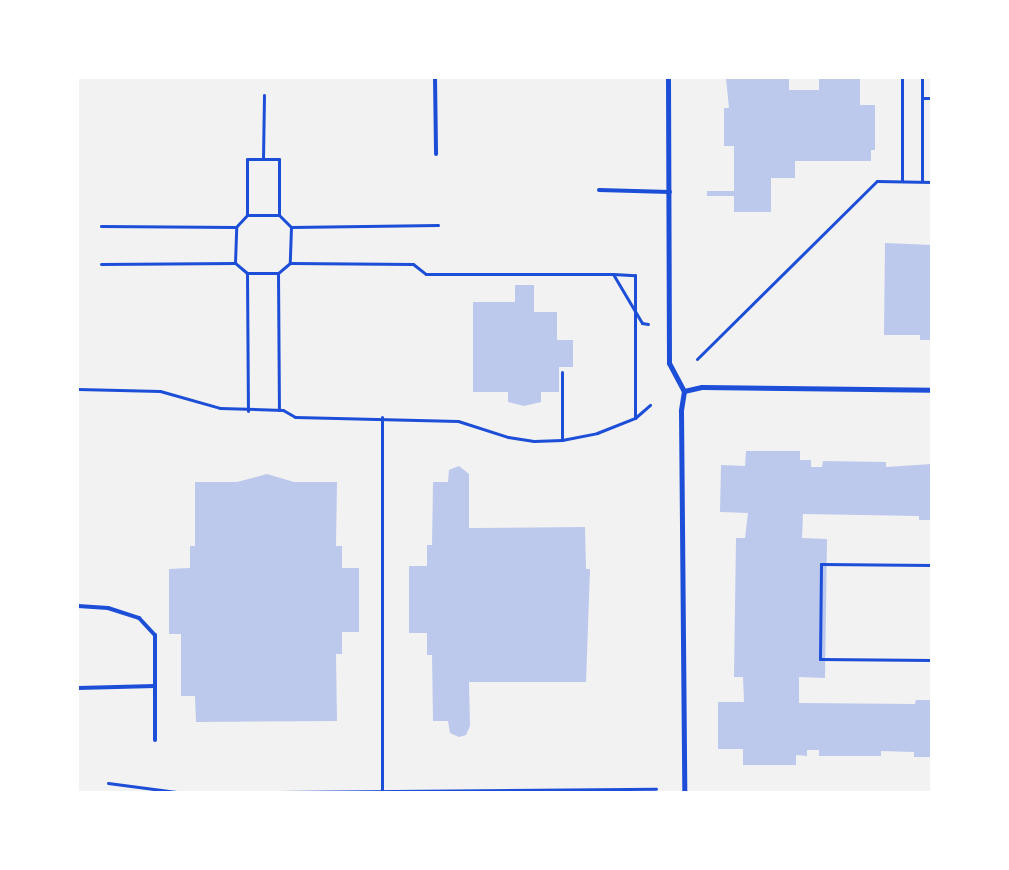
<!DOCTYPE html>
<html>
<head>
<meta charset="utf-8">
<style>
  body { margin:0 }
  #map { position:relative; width:1009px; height:870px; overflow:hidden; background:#f2f2f2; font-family:Overpass,sans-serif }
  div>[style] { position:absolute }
  .building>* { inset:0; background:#bdc9ec }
  .path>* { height:3px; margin:-1.5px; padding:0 1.5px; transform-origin:1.5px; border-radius:1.5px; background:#1d4ed8 }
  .service>* { height:4px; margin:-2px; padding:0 2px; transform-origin:2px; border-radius:2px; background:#1d4ed8 }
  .minor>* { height:5px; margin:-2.5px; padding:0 2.5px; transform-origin:2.5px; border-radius:2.5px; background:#1d4ed8 }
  span { translate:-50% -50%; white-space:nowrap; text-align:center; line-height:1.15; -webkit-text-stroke:4.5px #fff; paint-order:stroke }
  .frame { position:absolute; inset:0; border:79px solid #fff; pointer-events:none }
</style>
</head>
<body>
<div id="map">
  <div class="building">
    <div style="clip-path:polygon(726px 78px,789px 78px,789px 90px,819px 90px,819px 78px,860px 78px,860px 105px,875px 105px,875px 150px,871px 150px,871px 161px,795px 161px,795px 178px,771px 178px,771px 212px,734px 212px,734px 196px,707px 196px,707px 191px,734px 191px,734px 146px,724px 146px,724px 108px,729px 108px)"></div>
    <div style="clip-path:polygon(885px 243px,932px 245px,932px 340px,920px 340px,920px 335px,884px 335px)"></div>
    <div style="clip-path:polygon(515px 285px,534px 285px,534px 312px,557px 312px,557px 340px,573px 340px,573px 367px,559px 367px,559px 392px,541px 392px,541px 402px,524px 406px,508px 402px,508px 392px,473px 392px,473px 302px,515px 302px)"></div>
    <div style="clip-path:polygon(746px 451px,800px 451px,800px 460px,811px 460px,811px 467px,822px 467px,823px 461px,886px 462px,886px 467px,932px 464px,932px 520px,919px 520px,919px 516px,803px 514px,802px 538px,827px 539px,825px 678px,799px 677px,799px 703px,915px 704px,916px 700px,932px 700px,932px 757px,914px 757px,914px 752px,881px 751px,881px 756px,819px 756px,819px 750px,807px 750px,807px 756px,796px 755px,796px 765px,743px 765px,743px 749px,718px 749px,718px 702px,744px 702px,743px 677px,734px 677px,736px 538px,745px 538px,748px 513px,720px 512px,721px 465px,745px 466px)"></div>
    <div style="clip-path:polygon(459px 466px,469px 474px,469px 528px,585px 527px,586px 569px,590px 569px,586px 682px,469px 682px,470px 726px,466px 735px,459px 737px,450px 733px,448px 721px,433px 721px,432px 655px,427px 655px,427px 633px,409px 633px,409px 566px,427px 566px,427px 545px,432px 545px,433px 482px,448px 482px,449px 470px)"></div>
    <div style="clip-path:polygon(267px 474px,294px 482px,337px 482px,336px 546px,342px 546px,342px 568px,359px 568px,359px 632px,342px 632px,342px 654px,336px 654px,337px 721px,196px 722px,195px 696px,181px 696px,181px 634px,169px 634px,169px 569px,190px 568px,190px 546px,195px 546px,195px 482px,237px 482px)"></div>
  </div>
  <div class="path">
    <div style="left:902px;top:78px;width:103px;rotate:90deg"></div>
    <div style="left:922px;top:78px;width:103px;rotate:90deg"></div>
    <div style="left:922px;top:98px;width:10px"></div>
    <div style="left:263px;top:159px;width:64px;rotate:-89.1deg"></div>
    <div style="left:247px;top:215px;width:32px"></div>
    <div style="left:279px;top:215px;width:17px;rotate:45deg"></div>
    <div style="left:291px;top:227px;width:36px;rotate:92deg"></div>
    <div style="left:290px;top:263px;width:16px;rotate:140deg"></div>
    <div style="left:278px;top:273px;width:31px;rotate:180deg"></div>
    <div style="left:247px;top:273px;width:16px;rotate:-140deg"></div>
    <div style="left:235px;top:263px;width:36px;rotate:-88deg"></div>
    <div style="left:236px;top:227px;width:16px;rotate:-47deg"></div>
    <div style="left:247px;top:215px;width:56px;rotate:-90deg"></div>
    <div style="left:247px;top:159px;width:32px"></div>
    <div style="left:279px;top:159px;width:56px;rotate:90deg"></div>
    <div style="left:101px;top:226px;width:135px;rotate:0.4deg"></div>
    <div style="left:291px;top:227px;width:147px;rotate:-0.8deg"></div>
    <div style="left:290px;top:263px;width:123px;rotate:0.5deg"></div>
    <div style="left:413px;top:264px;width:16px;rotate:38deg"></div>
    <div style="left:426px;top:274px;width:187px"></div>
    <div style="left:613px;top:274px;width:57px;rotate:59.4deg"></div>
    <div style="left:642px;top:323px;width:6px;rotate:9deg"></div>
    <div style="left:101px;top:264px;width:134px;rotate:-0.4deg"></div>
    <div style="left:247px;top:273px;width:138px;rotate:89.6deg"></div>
    <div style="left:278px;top:273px;width:137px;rotate:89.6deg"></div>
    <div style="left:613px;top:274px;width:22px;rotate:3deg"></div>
    <div style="left:635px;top:275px;width:143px;rotate:90deg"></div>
    <div style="left:697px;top:359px;width:253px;rotate:-44.7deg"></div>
    <div style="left:877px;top:181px;width:55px;rotate:1deg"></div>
    <div style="left:562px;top:372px;width:68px;rotate:90deg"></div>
    <div style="left:78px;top:389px;width:82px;rotate:1.4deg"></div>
    <div style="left:160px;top:391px;width:62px;rotate:15.8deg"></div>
    <div style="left:220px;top:408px;width:63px;rotate:1.8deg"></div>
    <div style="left:283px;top:410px;width:14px;rotate:30deg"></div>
    <div style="left:295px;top:417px;width:163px;rotate:1.4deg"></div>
    <div style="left:458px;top:421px;width:52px;rotate:17.7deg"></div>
    <div style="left:508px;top:437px;width:26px;rotate:9deg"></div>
    <div style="left:534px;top:441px;width:28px;rotate:-2deg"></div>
    <div style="left:562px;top:440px;width:36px;rotate:-11deg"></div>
    <div style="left:597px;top:433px;width:41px;rotate:-21.5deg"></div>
    <div style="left:635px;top:418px;width:20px;rotate:-41deg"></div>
    <div style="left:932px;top:565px;width:111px;rotate:-179.5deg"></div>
    <div style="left:821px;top:564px;width:95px;rotate:90.6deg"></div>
    <div style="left:820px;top:659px;width:112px;rotate:0.5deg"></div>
    <div style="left:108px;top:783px;width:69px;rotate:7.5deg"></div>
    <div style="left:279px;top:792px;width:377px;rotate:-0.5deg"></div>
    <div style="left:382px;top:792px;width:375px;rotate:-90deg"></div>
  </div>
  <div class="service">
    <div style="left:435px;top:78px;width:76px;rotate:89.2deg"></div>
    <div style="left:599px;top:190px;width:71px;rotate:1.6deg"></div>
    <div style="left:78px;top:606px;width:30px;rotate:4deg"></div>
    <div style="left:108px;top:608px;width:33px;rotate:18deg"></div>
    <div style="left:139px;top:618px;width:23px;rotate:47deg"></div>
    <div style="left:155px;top:635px;width:105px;rotate:90deg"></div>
    <div style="left:78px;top:688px;width:77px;rotate:-1.5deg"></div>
  </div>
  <div class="minor">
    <div style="left:668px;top:78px;width:285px;rotate:89.8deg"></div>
    <div style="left:669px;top:363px;width:32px;rotate:62deg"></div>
    <div style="left:684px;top:391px;width:20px;rotate:99deg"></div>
    <div style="left:681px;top:411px;width:381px;rotate:89.5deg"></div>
    <div style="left:684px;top:391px;width:18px;rotate:-13deg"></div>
    <div style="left:702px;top:387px;width:230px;rotate:0.7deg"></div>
  </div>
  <div class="frame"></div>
</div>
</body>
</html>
